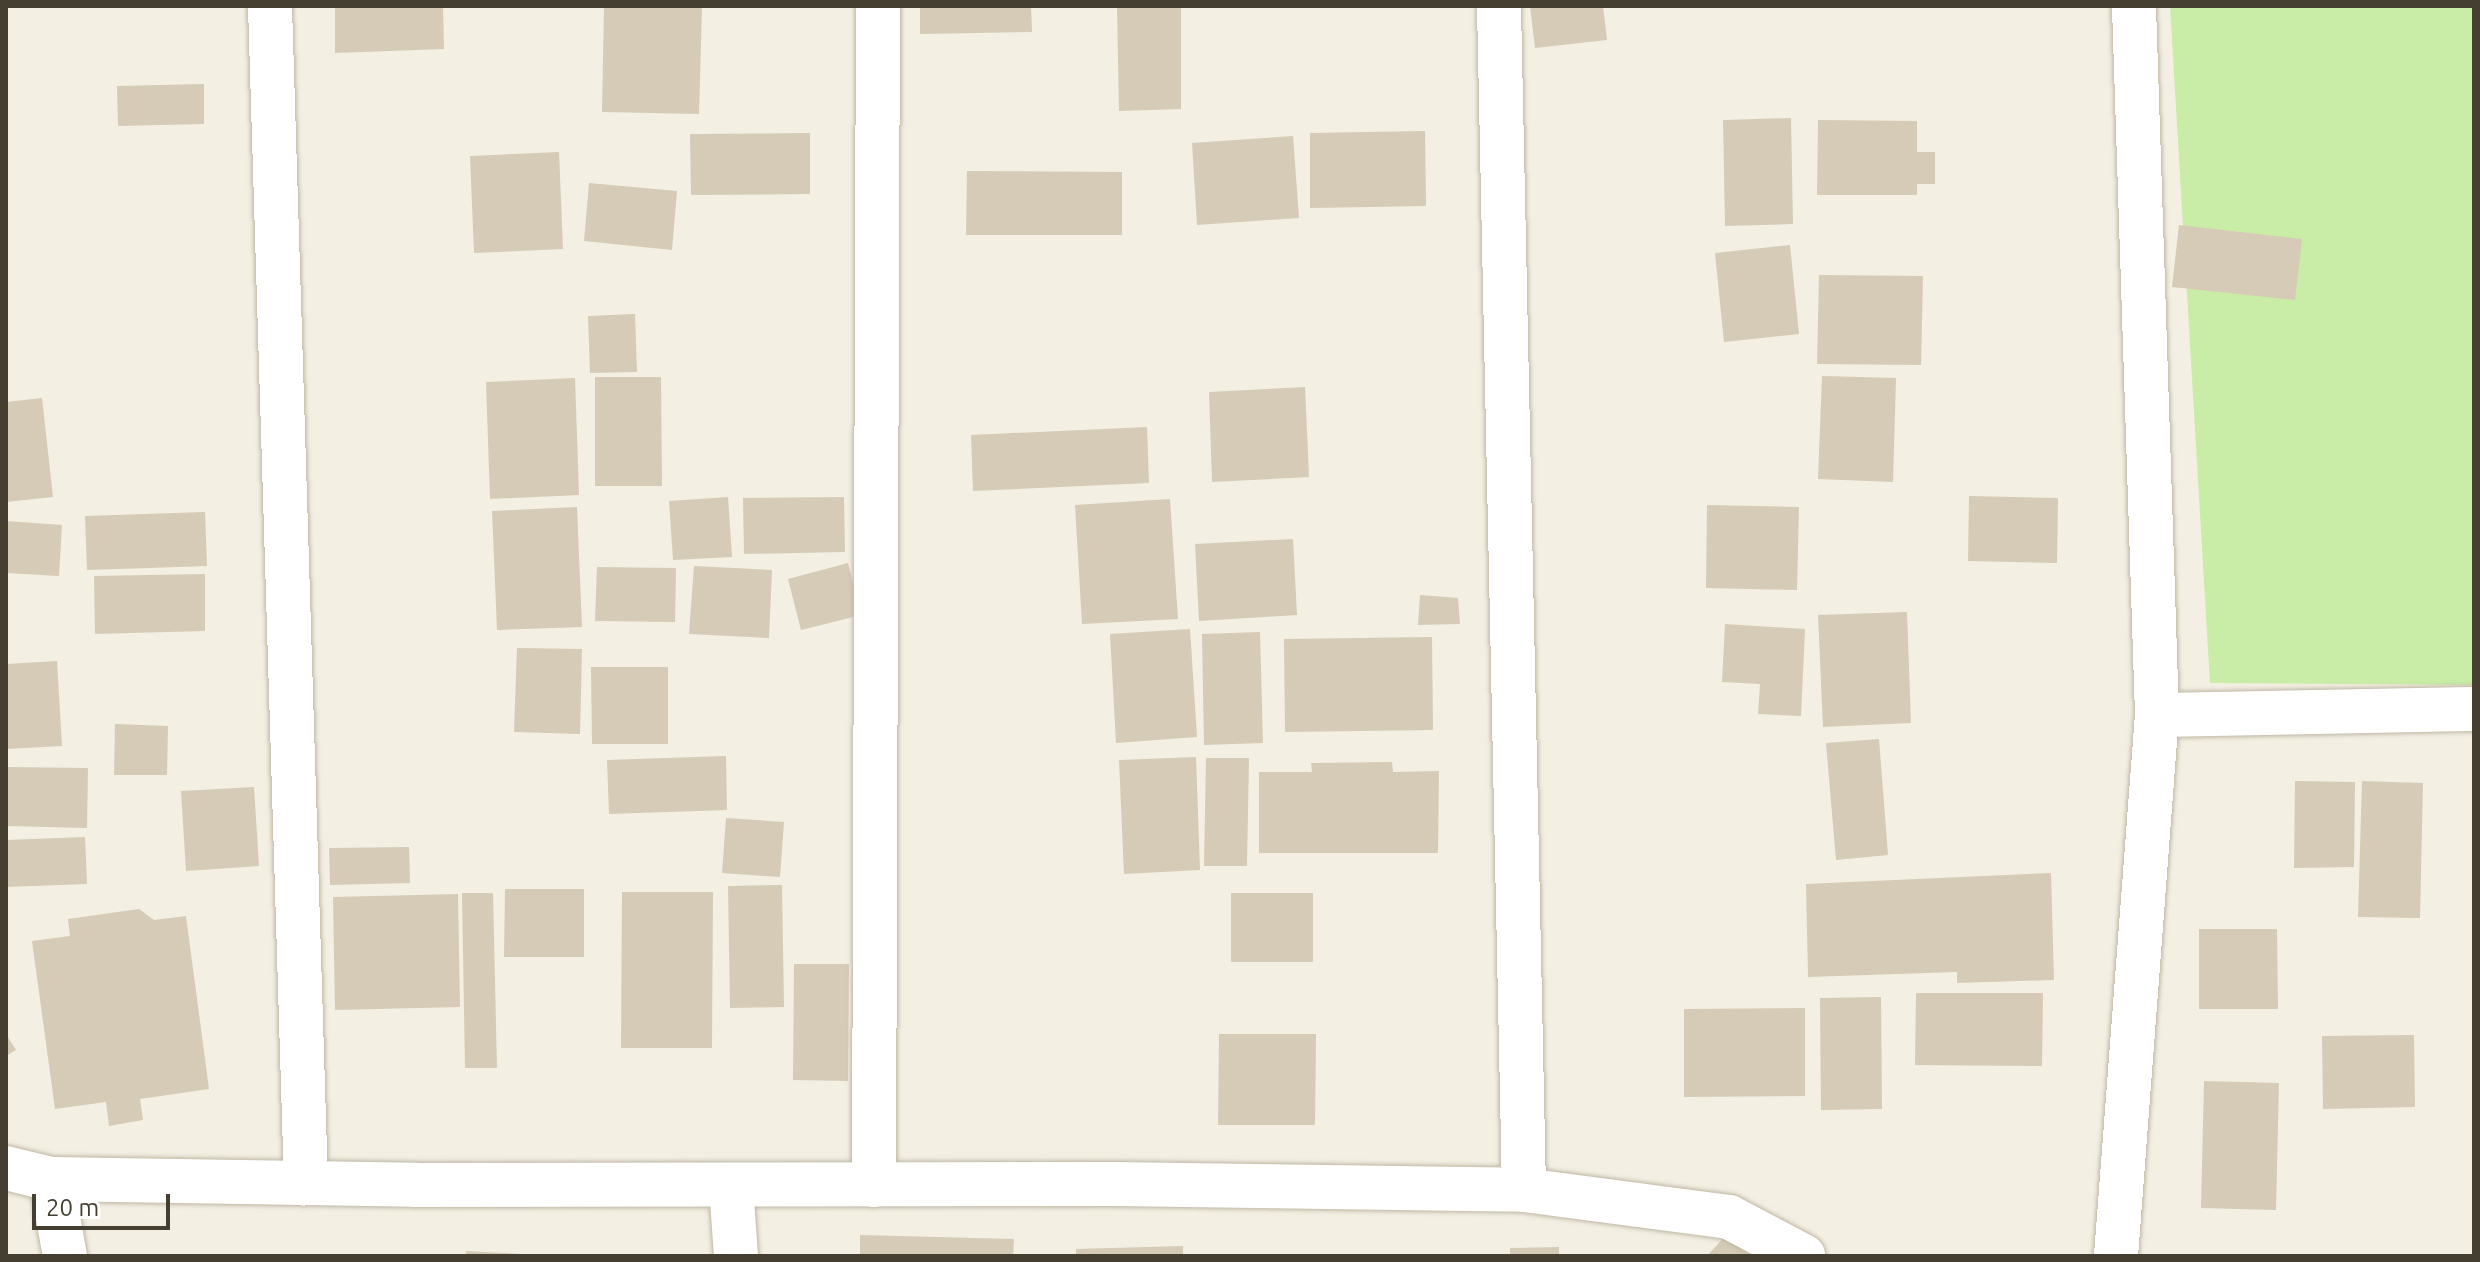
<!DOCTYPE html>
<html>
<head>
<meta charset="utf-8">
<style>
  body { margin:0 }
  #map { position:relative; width:2480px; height:1262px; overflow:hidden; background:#f3efe2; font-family:Ubuntu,sans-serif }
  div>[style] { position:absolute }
  .green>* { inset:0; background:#c9eca6 }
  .building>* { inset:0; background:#d5cbb6 }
  .roads { filter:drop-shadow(0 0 2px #bfb7a4) drop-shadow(0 0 2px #bfb7a4) }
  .minor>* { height:44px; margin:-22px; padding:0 22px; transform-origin:22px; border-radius:22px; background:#fff }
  span { translate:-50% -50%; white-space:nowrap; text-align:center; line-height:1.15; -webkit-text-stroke:8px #fff; paint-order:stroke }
  .frame { position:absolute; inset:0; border:8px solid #453f32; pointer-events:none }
  .scale { position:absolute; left:32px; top:1194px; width:138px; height:36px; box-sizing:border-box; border:4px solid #453f32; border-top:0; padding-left:10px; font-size:24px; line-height:28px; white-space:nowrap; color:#453f32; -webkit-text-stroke:6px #fff; paint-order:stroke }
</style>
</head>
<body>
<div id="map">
  <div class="green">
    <div style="clip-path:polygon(2170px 6px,2474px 6px,2474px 685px,2210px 683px)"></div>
  </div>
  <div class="building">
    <div style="clip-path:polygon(335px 6px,443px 6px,444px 49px,335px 53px)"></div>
    <div style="clip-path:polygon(604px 6px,702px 6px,699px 114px,602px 112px)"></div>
    <div style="clip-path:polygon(920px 6px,1031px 6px,1032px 32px,920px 34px)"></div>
    <div style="clip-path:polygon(1117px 6px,1181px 6px,1181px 109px,1119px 111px)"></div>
    <div style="clip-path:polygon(1530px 6px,1603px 6px,1607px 40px,1535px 48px)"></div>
    <div style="clip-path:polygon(204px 84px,204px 124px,118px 126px,117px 86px)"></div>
    <div style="clip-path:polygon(1791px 118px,1793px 224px,1725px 226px,1723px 120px)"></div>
    <div style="clip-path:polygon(1818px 120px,1917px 121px,1917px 152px,1935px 152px,1935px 184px,1917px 184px,1917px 195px,1817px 195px)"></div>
    <div style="clip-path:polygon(1425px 131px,1426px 206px,1310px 208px,1310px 133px)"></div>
    <div style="clip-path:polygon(810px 133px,810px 194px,691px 195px,690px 134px)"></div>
    <div style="clip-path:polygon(1293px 136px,1299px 218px,1197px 225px,1192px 143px)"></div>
    <div style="clip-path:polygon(559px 152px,563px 249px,474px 253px,470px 156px)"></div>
    <div style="clip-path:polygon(967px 171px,1122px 172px,1122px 235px,966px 235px)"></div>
    <div style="clip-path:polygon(589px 183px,677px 191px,672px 250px,584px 241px)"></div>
    <div style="clip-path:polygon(2179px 225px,2302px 239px,2295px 300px,2172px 287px)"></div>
    <div style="clip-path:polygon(1790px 245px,1799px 334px,1724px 342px,1715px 253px)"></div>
    <div style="clip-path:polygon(1819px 275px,1923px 276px,1921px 365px,1817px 364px)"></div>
    <div style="clip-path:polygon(635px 314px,637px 372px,590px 373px,588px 316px)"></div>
    <div style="clip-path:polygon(1822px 376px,1896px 378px,1893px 482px,1818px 479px)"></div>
    <div style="clip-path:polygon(595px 377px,661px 377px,662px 486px,595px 486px)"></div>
    <div style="clip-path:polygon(575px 378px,579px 495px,490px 499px,486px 382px)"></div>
    <div style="clip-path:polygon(1305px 387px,1309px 477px,1212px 482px,1209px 392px)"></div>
    <div style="clip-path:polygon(42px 398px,53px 497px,6px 502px,6px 402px)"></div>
    <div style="clip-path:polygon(1147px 427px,1149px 483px,973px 491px,971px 435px)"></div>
    <div style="clip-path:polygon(1969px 496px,2058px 498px,2057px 563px,1968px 561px)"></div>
    <div style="clip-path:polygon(728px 497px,732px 557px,673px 560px,669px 501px)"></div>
    <div style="clip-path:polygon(844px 497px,845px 552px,744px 554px,743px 498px)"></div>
    <div style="clip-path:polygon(1170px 499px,1178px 619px,1082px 624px,1075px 505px)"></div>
    <div style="clip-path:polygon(1707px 505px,1799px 507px,1797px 590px,1706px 588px)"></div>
    <div style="clip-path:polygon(577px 507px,582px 627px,497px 630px,492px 511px)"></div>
    <div style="clip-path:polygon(205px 512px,207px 566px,87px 570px,85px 516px)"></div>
    <div style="clip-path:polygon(6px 521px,62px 525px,59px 576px,6px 573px)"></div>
    <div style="clip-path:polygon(1293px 539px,1297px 615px,1199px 621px,1195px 544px)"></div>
    <div style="clip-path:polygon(848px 563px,861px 615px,801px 630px,788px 579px)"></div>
    <div style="clip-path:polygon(694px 566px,772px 570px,769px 638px,689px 634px)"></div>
    <div style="clip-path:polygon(597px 567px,676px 568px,675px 622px,595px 621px)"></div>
    <div style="clip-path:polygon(205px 574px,205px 631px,95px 634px,94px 576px)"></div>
    <div style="clip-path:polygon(1420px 595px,1458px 598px,1460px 624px,1418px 625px)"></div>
    <div style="clip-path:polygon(1907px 612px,1911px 723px,1823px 727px,1818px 615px)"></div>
    <div style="clip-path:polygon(1725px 624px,1805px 629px,1801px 716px,1758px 714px,1760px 684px,1722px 682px)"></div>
    <div style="clip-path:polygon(1190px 629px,1197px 737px,1116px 743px,1110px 634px)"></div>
    <div style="clip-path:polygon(1260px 632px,1263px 743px,1204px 745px,1202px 634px)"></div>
    <div style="clip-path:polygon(1432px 637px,1433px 730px,1285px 732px,1284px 639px)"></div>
    <div style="clip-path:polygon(517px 648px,582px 649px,580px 734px,514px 732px)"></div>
    <div style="clip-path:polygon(57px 661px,62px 746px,6px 749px,6px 664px)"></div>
    <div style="clip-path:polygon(591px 667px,668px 667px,668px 744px,592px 744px)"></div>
    <div style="clip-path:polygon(115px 724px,168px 726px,167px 775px,114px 775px)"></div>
    <div style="clip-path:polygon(1879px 739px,1888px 855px,1836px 860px,1826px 743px)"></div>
    <div style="clip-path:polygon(726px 756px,727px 810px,609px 814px,607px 760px)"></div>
    <div style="clip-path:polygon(1196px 757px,1200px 870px,1124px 874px,1119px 760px)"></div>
    <div style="clip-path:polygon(1206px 758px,1249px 758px,1247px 866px,1204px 866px)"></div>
    <div style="clip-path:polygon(1392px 762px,1393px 772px,1439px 771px,1438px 853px,1259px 853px,1259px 772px,1312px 772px,1311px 763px)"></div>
    <div style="clip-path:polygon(6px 767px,88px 768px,87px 828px,6px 826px)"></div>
    <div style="clip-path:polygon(2295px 781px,2355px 782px,2354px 867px,2294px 868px)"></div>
    <div style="clip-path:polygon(2362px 781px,2423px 783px,2420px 918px,2358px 917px)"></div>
    <div style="clip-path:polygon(254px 787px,259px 866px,186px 871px,181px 791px)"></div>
    <div style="clip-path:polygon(726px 818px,784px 822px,780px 877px,722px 873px)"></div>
    <div style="clip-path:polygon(85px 837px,87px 884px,6px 887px,6px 840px)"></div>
    <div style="clip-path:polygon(409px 847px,410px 883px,330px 885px,329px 848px)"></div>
    <div style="clip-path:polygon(2051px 873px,2054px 980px,1957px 983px,1957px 972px,1808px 977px,1806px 884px)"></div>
    <div style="clip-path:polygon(782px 885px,784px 1007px,730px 1008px,728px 886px)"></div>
    <div style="clip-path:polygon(505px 889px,584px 889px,584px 957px,504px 957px)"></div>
    <div style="clip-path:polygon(622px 892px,713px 892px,712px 1048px,621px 1048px)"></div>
    <div style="clip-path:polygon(462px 893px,493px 893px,497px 1068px,465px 1068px)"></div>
    <div style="clip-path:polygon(1231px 893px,1313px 893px,1313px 962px,1231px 962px)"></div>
    <div style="clip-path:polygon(458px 894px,460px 1007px,335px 1010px,333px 897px)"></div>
    <div style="clip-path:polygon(139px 909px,154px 920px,186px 916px,209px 1089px,140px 1099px,143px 1120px,109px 1126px,106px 1102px,55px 1109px,32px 941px,70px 936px,68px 919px)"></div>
    <div style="clip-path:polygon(2199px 929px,2277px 929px,2278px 1009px,2199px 1009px)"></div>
    <div style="clip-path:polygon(794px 964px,849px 964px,848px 1081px,793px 1080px)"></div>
    <div style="clip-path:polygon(1916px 993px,2043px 993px,2042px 1066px,1915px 1065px)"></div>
    <div style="clip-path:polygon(1881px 997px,1882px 1109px,1821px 1110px,1820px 998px)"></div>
    <div style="clip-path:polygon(1805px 1008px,1805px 1096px,1684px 1097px,1684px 1009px)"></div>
    <div style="clip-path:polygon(6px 1034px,16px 1050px,6px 1056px)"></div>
    <div style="clip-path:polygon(1219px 1034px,1316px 1034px,1315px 1125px,1218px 1125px)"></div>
    <div style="clip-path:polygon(2414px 1035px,2415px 1107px,2323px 1109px,2322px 1036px)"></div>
    <div style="clip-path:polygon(2204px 1081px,2279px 1083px,2276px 1210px,2201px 1208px)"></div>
    <div style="clip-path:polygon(860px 1235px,1014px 1239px,1013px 1256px,860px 1256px)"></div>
    <div style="clip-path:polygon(1726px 1235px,1750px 1256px,1707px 1256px)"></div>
    <div style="clip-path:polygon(1183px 1246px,1183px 1256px,1076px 1256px,1076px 1249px)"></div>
    <div style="clip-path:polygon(1559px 1247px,1559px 1256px,1510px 1256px,1510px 1248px)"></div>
    <div style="clip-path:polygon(466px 1251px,522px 1254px,521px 1256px,466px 1256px)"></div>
  </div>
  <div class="roads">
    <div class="minor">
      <div style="left:270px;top:6px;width:1178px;rotate:88.25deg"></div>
      <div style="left:1499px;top:6px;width:1184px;rotate:88.79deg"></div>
      <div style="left:2157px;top:715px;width:317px;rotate:-1.1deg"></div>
      <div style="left:6px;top:1168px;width:46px;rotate:13.7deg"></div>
      <div style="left:51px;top:1179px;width:365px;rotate:0.9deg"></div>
      <div style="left:416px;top:1185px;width:699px;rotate:-0.08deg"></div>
      <div style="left:1115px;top:1184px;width:409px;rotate:0.8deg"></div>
      <div style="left:1524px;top:1190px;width:207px;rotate:7.5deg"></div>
      <div style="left:1729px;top:1217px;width:84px;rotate:27.8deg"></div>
      <div style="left:51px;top:1179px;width:78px;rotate:79.7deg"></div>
      <div style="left:731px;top:1185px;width:71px;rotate:86deg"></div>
      <div style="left:874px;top:1185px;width:1179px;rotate:-89.81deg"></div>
      <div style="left:2116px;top:1256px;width:543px;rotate:-85.67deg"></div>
      <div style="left:2157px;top:715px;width:709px;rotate:-91.86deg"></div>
    </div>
  </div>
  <div class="frame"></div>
  <div class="scale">20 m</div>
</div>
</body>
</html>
